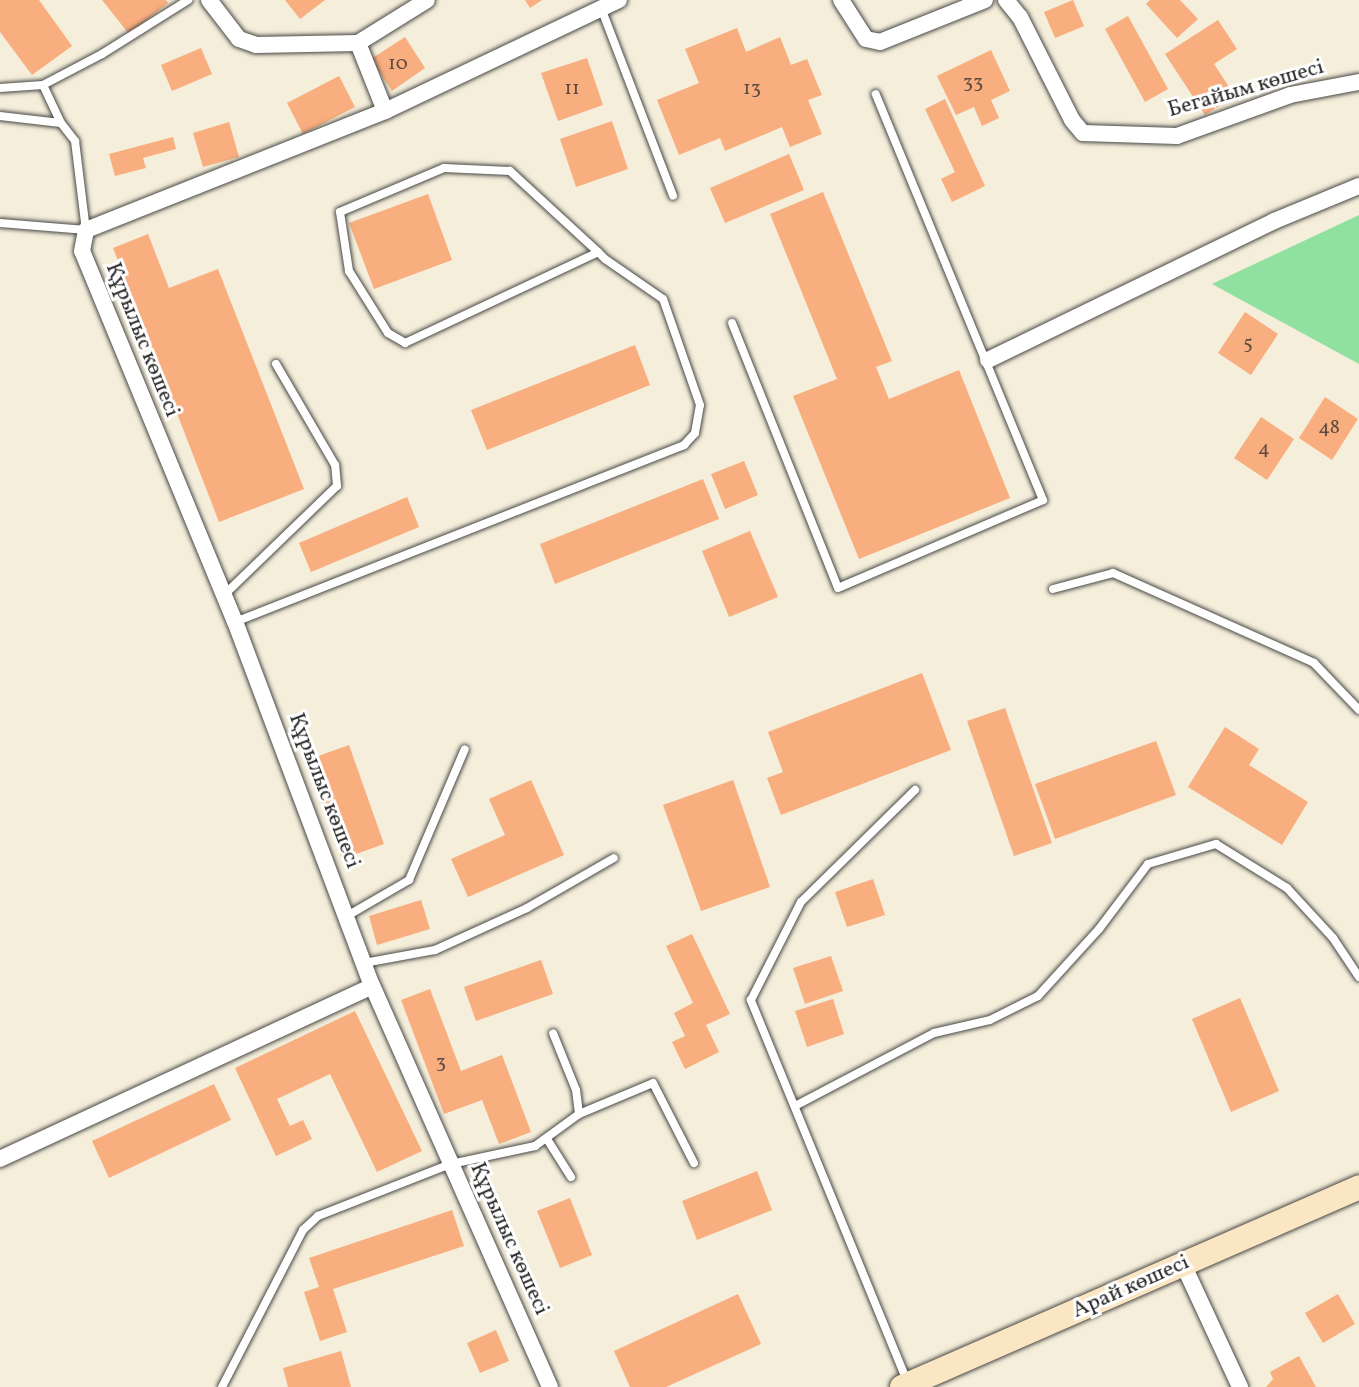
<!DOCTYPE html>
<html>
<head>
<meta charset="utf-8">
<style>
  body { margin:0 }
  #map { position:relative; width:1359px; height:1387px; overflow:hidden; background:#f4eedb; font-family:Vollkorn,serif }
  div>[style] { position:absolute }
  .green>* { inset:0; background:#90e1a0 }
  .building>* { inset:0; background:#f8ae7e }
  .roads { filter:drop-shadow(0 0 2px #494845) drop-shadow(0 0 2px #494845) }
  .service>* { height:8px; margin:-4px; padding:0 4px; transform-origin:4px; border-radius:4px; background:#fff }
  .minor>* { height:16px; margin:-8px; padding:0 8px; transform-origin:8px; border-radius:8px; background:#fff }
  .secondary>* { height:24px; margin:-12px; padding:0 12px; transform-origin:12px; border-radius:12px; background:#fbe6c4 }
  span { translate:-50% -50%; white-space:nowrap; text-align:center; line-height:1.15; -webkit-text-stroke:6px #fff; paint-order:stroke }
  .number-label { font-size:20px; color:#5e4c40 }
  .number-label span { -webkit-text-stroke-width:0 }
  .street-label { font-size:22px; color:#2b2b2b }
</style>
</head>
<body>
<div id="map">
  <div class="green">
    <div style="clip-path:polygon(1359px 215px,1359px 364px,1212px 284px)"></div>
  </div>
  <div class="building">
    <div style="clip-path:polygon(0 0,39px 0,72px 46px,32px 75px,0 32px)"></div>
    <div style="clip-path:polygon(102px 0,166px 0,168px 3px,129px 34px)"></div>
    <div style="clip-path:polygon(285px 0,325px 0,300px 19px)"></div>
    <div style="clip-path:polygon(525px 0,542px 0,530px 8px)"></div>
    <div style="clip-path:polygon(1073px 0,1084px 26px,1055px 38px,1044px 12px)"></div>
    <div style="clip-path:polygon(1150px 0,1180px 0,1198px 19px,1177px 38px,1146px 4px)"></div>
    <div style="clip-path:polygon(1128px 16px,1168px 89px,1145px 102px,1105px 29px)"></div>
    <div style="clip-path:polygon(1218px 20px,1237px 49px,1214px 64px,1235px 96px,1205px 115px,1165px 54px)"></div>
    <div style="clip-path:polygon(737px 28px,746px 52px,780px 37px,791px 65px,807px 59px,822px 95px,808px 100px,822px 134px,790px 147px,782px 127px,725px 151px,720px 138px,679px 155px,657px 100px,699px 83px,685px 49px)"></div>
    <div style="clip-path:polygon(405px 37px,425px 68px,392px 91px,371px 59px)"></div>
    <div style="clip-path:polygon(201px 48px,212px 74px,172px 91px,161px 65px)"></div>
    <div style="clip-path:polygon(991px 50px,1010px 91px,991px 100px,999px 118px,982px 126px,974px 107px,956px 115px,937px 76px)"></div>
    <div style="clip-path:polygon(587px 58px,603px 105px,558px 121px,541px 73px)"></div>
    <div style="clip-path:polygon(339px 76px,355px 107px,303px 134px,287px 103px)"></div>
    <div style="clip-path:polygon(945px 99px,985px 186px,952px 202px,941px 179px,955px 172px,925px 109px)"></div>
    <div style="clip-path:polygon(612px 121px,628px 169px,576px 187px,560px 139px)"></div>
    <div style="clip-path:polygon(229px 122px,239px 157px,203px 167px,193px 133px)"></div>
    <div style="clip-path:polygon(173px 137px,176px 149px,143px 158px,146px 168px,115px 176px,109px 154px)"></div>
    <div style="clip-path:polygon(789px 154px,804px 190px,725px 223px,710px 188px)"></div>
    <div style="clip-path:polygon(823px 192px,892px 361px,876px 367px,889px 399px,959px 370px,1010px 498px,859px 559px,793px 396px,837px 379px,770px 214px)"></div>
    <div style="clip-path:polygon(428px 194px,452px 260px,374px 289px,349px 223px)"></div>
    <div style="clip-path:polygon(148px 234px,169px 288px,218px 269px,304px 489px,219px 522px,113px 248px)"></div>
    <div style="clip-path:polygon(1245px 312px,1278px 334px,1251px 375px,1218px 353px)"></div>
    <div style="clip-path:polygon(635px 345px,650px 385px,487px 450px,471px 410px)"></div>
    <div style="clip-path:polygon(1325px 397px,1358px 419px,1332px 460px,1299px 438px)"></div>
    <div style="clip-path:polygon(1261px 417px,1294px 439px,1267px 480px,1234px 458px)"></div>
    <div style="clip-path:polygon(744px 461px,758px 495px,725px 509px,711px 474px)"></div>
    <div style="clip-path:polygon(703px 479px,719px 519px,555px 584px,540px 544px)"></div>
    <div style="clip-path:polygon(407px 497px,419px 527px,311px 572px,299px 543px)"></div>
    <div style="clip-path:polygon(750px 531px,778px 597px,729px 617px,702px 551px)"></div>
    <div style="clip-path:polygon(922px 673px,951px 750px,781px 815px,767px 778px,783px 772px,768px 732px)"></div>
    <div style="clip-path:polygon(1005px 708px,1052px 843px,1014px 856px,967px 721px)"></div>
    <div style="clip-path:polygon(1225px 727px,1259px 749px,1249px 765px,1308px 802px,1282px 845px,1188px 787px)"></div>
    <div style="clip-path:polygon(1156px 741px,1176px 795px,1055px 839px,1035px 784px)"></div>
    <div style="clip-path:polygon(349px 745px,384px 844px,342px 859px,307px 760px)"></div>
    <div style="clip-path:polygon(531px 780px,564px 855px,468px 897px,451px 859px,505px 835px,489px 799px)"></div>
    <div style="clip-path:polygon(733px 780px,770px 887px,701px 911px,663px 805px)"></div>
    <div style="clip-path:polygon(873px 879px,885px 915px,847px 927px,835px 892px)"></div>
    <div style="clip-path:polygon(421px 900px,430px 929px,377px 945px,369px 916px)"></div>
    <div style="clip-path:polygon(692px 934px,730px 1014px,706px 1025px,719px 1052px,685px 1069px,672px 1042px,685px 1036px,674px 1013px,693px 1003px,666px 946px)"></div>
    <div style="clip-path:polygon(831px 956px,843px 991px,805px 1004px,793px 968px)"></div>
    <div style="clip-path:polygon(541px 960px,553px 994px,476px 1021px,464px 987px)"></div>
    <div style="clip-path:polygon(430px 989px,461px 1071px,502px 1055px,531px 1132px,499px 1144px,482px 1100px,444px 1114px,401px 1000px)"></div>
    <div style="clip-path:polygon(1240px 998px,1279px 1091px,1231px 1112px,1192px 1019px)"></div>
    <div style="clip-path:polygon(833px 999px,844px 1034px,807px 1047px,795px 1011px)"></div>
    <div style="clip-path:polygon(355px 1011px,422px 1151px,377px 1172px,330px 1074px,277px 1099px,290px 1126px,303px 1120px,312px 1139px,276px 1156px,235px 1068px)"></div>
    <div style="clip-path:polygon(214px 1084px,231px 1120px,109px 1178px,92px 1141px)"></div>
    <div style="clip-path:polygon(757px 1171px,772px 1210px,697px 1240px,682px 1201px)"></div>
    <div style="clip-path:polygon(570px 1198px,592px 1255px,560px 1268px,537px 1211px)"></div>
    <div style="clip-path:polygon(452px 1210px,464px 1246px,333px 1289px,347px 1332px,320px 1341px,304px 1292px,319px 1287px,309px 1258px)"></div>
    <div style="clip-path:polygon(738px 1294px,761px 1344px,666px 1387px,630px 1387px,614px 1351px)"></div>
    <div style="clip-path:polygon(1338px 1294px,1355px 1324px,1323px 1343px,1305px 1313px)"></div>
    <div style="clip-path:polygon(496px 1330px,509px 1361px,480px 1373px,467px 1343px)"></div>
    <div style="clip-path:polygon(341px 1351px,351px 1387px,288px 1387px,283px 1368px)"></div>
    <div style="clip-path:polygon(1299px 1356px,1316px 1387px,1266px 1387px,1273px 1379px,1270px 1372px)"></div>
  </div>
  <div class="roads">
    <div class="service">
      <div style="left:601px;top:8px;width:201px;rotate:69deg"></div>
      <div style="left:43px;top:85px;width:42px;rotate:64.7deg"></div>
      <div style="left:0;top:88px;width:43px;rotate:-4deg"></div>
      <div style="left:43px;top:85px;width:67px;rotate:-27.7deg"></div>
      <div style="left:102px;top:54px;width:102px;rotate:-32.1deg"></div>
      <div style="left:0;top:116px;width:61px;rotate:6.5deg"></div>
      <div style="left:61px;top:123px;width:23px;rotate:52deg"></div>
      <div style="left:75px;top:141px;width:90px;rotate:83deg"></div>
      <div style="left:86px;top:230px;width:86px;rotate:-175.3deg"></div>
      <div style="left:732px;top:323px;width:285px;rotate:68.2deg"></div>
      <div style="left:838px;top:588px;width:223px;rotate:-23.2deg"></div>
      <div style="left:1043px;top:500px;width:439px;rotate:-112.4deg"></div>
      <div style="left:1053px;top:589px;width:62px;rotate:-14.9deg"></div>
      <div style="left:1113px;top:573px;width:220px;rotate:24.1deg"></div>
      <div style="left:1314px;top:663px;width:65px;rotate:46.2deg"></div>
      <div style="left:224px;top:595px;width:157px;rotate:-44deg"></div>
      <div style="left:337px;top:486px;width:21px;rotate:-95deg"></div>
      <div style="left:335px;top:465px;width:117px;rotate:-120.3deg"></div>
      <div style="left:235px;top:622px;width:483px;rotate:-21.5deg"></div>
      <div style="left:684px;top:445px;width:16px;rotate:-47deg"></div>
      <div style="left:695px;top:433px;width:28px;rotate:-80deg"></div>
      <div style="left:700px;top:405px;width:112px;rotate:-109.2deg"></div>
      <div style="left:663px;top:299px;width:70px;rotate:-145.4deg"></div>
      <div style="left:605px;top:259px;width:10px;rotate:-135deg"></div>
      <div style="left:598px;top:252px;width:120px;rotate:-137.4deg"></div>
      <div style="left:510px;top:171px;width:66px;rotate:-177.4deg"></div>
      <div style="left:444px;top:168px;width:113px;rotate:157.1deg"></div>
      <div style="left:340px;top:212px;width:60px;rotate:81.3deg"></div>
      <div style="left:349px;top:271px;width:73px;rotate:57.8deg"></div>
      <div style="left:388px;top:333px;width:20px;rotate:30deg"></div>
      <div style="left:405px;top:343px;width:213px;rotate:-25.2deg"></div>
      <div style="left:347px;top:916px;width:72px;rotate:-30.1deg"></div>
      <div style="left:409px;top:880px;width:142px;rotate:-66.9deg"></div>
      <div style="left:364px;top:963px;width:72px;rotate:-10.4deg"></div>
      <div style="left:435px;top:950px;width:101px;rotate:-24.5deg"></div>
      <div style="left:527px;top:908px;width:100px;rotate:-29.9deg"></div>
      <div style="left:795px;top:1106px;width:157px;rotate:-27.7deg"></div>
      <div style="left:934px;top:1033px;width:57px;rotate:-13.1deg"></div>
      <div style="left:990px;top:1020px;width:54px;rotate:-26.6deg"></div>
      <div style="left:1038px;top:996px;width:91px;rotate:-47.7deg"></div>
      <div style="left:1099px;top:929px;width:81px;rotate:-53deg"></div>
      <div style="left:1148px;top:864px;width:71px;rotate:-16.4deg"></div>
      <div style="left:1216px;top:844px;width:84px;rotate:31.8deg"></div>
      <div style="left:1287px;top:888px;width:68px;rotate:47.4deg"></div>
      <div style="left:1333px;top:938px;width:47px;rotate:56.3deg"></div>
      <div style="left:579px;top:1114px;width:80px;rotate:-22.7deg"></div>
      <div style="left:653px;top:1083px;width:90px;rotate:62.9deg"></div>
      <div style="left:547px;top:1139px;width:45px;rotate:57.7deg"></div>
      <div style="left:907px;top:1381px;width:412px;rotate:-112.3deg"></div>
      <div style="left:751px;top:1000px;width:110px;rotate:-63deg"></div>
      <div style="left:801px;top:902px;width:160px;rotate:-44.5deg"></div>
      <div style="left:222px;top:1387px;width:177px;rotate:-62.7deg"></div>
      <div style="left:303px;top:1230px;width:21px;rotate:-43deg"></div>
      <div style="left:318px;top:1216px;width:143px;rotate:-21.4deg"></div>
      <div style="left:451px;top:1164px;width:86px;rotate:-12.1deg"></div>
      <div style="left:535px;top:1146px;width:54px;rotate:-36deg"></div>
      <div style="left:579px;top:1114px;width:24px;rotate:-97deg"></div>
      <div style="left:576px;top:1090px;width:61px;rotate:-112deg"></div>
    </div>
    <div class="minor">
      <div style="left:209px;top:0;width:49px;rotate:52.4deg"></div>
      <div style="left:239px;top:39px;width:18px;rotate:19deg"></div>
      <div style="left:256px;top:45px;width:102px;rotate:-1.1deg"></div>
      <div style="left:358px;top:43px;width:73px;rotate:68.3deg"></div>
      <div style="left:841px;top:0;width:46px;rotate:57.3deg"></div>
      <div style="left:866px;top:39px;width:14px;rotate:12deg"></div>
      <div style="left:880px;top:42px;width:113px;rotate:-21.8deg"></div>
      <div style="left:1006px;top:0;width:22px;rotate:51deg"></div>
      <div style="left:1020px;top:17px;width:115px;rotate:63.2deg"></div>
      <div style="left:1072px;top:120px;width:17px;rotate:50deg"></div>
      <div style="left:1083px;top:133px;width:94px;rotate:1.8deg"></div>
      <div style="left:1177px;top:136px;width:120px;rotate:-19.9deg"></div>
      <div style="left:1290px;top:95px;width:70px;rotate:-10.7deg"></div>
      <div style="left:358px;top:43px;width:81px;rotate:-31.9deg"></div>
      <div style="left:988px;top:360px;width:318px;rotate:-25.9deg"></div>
      <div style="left:1274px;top:221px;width:92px;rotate:-22.4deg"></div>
      <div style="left:0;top:1159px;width:410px;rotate:-24.9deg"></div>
      <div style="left:1183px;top:1264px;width:136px;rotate:65.1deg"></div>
      <div style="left:550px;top:1387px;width:439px;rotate:-113.9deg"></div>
      <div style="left:372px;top:986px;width:389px;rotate:-110.6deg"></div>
      <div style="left:235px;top:622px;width:401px;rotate:-112.4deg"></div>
      <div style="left:82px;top:251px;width:21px;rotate:-79deg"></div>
      <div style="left:86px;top:230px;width:322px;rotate:-21.7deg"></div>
      <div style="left:385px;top:111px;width:259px;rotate:-25.4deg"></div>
    </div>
    <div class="secondary">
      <div style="left:902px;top:1387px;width:499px;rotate:-23.6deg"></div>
    </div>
  </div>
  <div class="number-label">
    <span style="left:398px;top:64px">10</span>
    <span style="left:973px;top:83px">33</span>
    <span style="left:572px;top:89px">11</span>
    <span style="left:752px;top:89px">13</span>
    <span style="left:1248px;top:344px">5</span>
    <span style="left:1329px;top:428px">48</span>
    <span style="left:1264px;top:449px">4</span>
    <span style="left:441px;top:1063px">3</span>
  </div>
  <div class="street-label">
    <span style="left:1246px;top:89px;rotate:-16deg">Бегайым көшесі</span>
    <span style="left:142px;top:340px;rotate:68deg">Құрылыс көшесі</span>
    <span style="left:324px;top:791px;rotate:69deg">Құрылыс көшесі</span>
    <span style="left:509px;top:1239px;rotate:66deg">Құрылыс көшесі</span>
    <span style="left:1131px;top:1287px;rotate:-24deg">Арай көшесі</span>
  </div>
</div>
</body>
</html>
